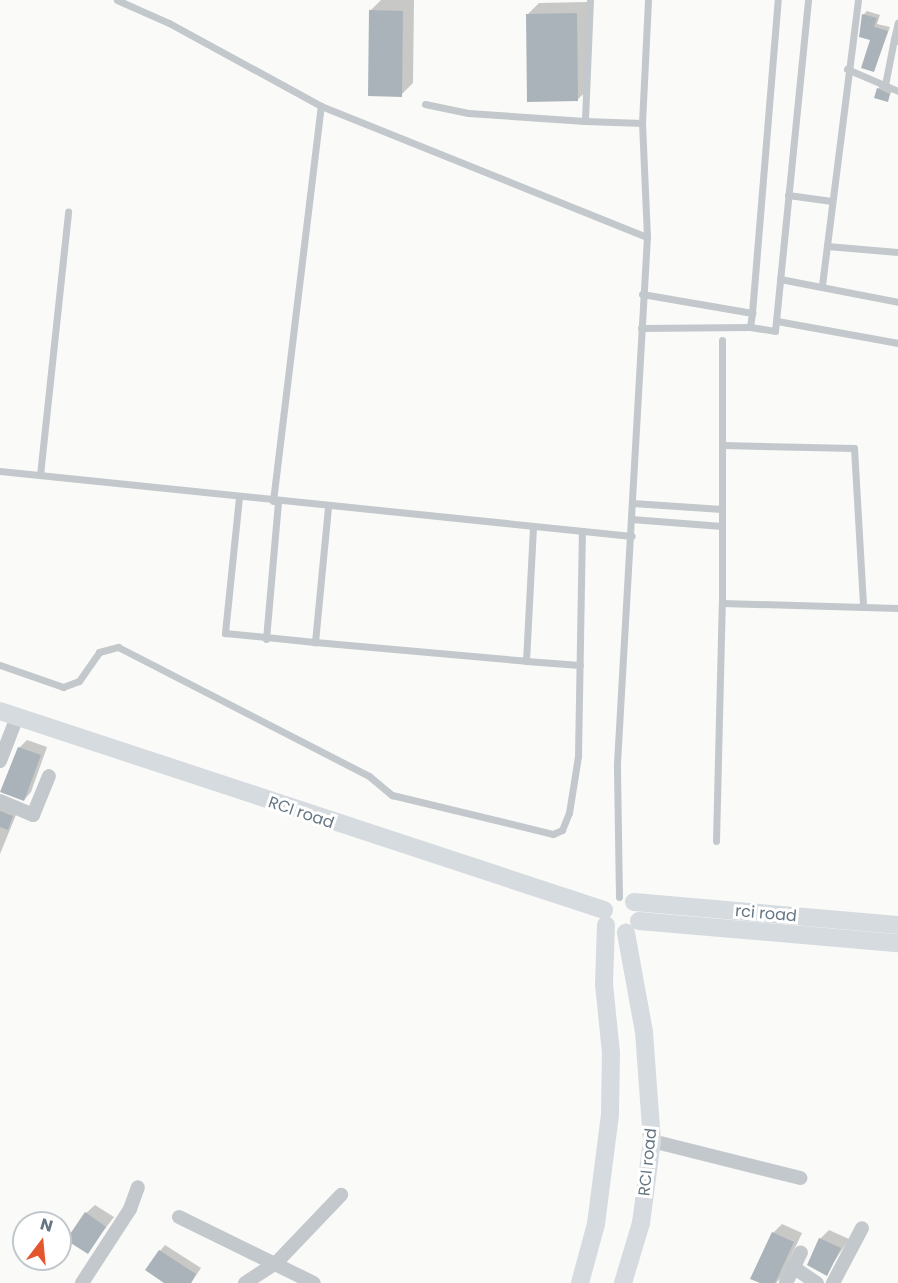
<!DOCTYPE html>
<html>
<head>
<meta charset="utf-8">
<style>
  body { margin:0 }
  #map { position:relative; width:898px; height:1283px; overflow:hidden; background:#fafaf8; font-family:Poppins,sans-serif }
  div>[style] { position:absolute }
  .shadow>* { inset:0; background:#0003 }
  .building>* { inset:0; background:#aab3b9 }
  .lane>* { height:7px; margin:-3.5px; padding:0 3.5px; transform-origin:3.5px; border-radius:3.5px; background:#c3c8cc }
  .street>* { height:14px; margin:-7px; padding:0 7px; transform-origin:7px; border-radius:7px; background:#c3c8cc }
  .secondary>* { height:18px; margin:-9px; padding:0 9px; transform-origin:9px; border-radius:9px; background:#d6dbdf }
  span { translate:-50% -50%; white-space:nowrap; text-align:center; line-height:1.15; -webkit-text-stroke:6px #fff; paint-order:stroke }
  .street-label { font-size:16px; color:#657683 }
  .north { position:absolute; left:12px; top:1211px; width:60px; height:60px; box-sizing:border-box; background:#fff; border:2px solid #c1c8cd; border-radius:50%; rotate:16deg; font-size:16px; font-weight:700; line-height:24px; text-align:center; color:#657683 }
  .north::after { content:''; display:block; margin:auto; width:21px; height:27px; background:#e4572e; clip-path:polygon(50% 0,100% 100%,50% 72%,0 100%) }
</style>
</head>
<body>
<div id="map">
  <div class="shadow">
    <div style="clip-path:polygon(381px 0,414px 0,413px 83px,401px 95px,370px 11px)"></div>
    <div style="clip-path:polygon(588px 2px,590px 88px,578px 99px,527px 15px,539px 3px)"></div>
    <div style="clip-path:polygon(867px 11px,880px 15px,877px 24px,890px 27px,874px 70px,871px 39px,863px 15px)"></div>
    <div style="clip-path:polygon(880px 86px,892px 91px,887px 100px,878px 89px)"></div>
    <div style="clip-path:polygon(27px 740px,47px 747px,31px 792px,24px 800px,19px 748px)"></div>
    <div style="clip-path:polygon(0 804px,18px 810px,0 854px)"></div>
    <div style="clip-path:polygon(95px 1205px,114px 1217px,87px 1252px,86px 1213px)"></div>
    <div style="clip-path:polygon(782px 1224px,802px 1233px,781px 1278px,776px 1283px,763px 1283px,773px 1233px)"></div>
    <div style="clip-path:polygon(829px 1230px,849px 1239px,826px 1274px,820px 1239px)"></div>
    <div style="clip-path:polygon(165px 1245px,201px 1268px,191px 1283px,168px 1283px,160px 1251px)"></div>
  </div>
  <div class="building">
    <div style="clip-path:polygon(369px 10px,403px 11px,402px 97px,368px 96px)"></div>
    <div style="clip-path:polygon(577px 13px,578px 101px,527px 102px,526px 14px)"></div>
    <div style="clip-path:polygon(862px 14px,877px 18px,874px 27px,888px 31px,874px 72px,861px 68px,870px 40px,859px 37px)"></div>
    <div style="clip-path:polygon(877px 88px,890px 94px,888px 102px,874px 98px)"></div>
    <div style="clip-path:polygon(18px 747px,41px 755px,24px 801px,0 792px)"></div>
    <div style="clip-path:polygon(0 811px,13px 816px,8px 830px,0 827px)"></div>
    <div style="clip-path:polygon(85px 1212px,106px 1227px,88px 1254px,66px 1240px)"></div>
    <div style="clip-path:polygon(772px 1232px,794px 1242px,775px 1283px,760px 1283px,750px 1279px)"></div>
    <div style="clip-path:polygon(819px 1238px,841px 1248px,827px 1276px,807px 1265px)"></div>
    <div style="clip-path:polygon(159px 1250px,196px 1274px,191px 1283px,164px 1283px,145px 1270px)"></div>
  </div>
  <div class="lane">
    <div style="left:117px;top:0;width:57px;rotate:23.9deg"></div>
    <div style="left:169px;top:23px;width:173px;rotate:28.6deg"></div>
    <div style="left:321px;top:106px;width:351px;rotate:21.9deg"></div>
    <div style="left:590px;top:0;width:121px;rotate:92.4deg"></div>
    <div style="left:585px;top:121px;width:57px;rotate:2deg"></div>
    <div style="left:894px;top:39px;width:17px;rotate:-77deg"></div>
    <div style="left:847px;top:69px;width:56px;rotate:23.3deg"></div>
    <div style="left:885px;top:85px;width:47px;rotate:-78.9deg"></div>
    <div style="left:894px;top:39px;width:4px;rotate:27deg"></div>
    <div style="left:425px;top:104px;width:44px;rotate:11.8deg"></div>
    <div style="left:468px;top:113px;width:117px;rotate:3.9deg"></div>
    <div style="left:788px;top:195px;width:44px;rotate:7.8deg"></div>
    <div style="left:827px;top:246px;width:71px;rotate:4.8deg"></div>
    <div style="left:780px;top:279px;width:120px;rotate:11deg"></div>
    <div style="left:822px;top:285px;width:287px;rotate:-82.8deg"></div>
    <div style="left:642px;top:294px;width:112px;rotate:9.8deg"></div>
    <div style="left:752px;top:313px;width:314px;rotate:-85.3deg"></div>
    <div style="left:752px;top:313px;width:14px;rotate:98deg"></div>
    <div style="left:750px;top:327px;width:25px;rotate:9deg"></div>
    <div style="left:775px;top:331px;width:333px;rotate:-84.3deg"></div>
    <div style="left:777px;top:321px;width:123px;rotate:10.3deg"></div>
    <div style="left:641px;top:328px;width:109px;rotate:-0.5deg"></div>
    <div style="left:722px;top:340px;width:263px;rotate:90deg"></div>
    <div style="left:722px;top:603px;width:176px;rotate:1.6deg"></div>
    <div style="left:722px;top:445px;width:132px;rotate:1.3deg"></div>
    <div style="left:854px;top:448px;width:158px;rotate:86.7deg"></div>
    <div style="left:0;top:471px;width:635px;rotate:5.87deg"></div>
    <div style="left:40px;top:475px;width:265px;rotate:-83.9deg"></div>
    <div style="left:239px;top:497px;width:137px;rotate:95.9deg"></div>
    <div style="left:225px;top:633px;width:90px;rotate:5.7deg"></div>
    <div style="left:273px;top:501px;width:398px;rotate:-83.1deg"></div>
    <div style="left:632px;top:503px;width:90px;rotate:3.8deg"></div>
    <div style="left:328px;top:507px;width:136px;rotate:95.5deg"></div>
    <div style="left:315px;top:642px;width:212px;rotate:5.1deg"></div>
    <div style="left:526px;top:661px;width:134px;rotate:-87deg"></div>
    <div style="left:631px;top:519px;width:91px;rotate:4.4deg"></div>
    <div style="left:266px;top:639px;width:139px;rotate:-85deg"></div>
    <div style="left:526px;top:661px;width:54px;rotate:4.2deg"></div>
    <div style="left:0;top:665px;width:67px;rotate:19.2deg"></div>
    <div style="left:63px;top:687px;width:17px;rotate:-21deg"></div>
    <div style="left:79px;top:681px;width:35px;rotate:-55deg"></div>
    <div style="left:99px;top:652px;width:20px;rotate:-15deg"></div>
    <div style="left:118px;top:647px;width:282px;rotate:27.2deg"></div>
    <div style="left:369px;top:776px;width:30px;rotate:40deg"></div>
    <div style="left:392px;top:795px;width:166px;rotate:13.6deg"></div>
    <div style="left:553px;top:834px;width:10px;rotate:-24deg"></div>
    <div style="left:562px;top:830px;width:18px;rotate:-68deg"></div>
    <div style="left:569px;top:813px;width:58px;rotate:-81deg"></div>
    <div style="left:578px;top:756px;width:224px;rotate:-89deg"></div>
    <div style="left:716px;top:841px;width:238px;rotate:-88.6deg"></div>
    <div style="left:619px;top:897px;width:134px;rotate:-90.9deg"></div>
    <div style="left:617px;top:763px;width:527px;rotate:-86.74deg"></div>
    <div style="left:647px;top:237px;width:114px;rotate:-92.5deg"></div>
    <div style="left:642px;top:123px;width:123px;rotate:-87.2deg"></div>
  </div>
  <div class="street">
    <div style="left:0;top:761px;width:47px;rotate:-68.9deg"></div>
    <div style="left:0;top:801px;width:36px;rotate:23deg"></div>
    <div style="left:33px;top:815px;width:42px;rotate:-67.7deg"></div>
    <div style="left:652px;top:1141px;width:153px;rotate:14deg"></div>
    <div style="left:179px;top:1217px;width:150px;rotate:26.1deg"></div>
    <div style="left:793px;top:1267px;width:29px;rotate:34deg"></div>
    <div style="left:82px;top:1283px;width:88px;rotate:-57deg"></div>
    <div style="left:130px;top:1209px;width:23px;rotate:-70deg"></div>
    <div style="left:245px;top:1283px;width:38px;rotate:-33deg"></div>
    <div style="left:277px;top:1262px;width:93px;rotate:-46.3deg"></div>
    <div style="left:786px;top:1283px;width:34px;rotate:-64deg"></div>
    <div style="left:833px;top:1283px;width:62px;rotate:-62.2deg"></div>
  </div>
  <div class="secondary">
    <div style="left:0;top:711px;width:636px;rotate:18.24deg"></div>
    <div style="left:634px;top:902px;width:265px;rotate:5deg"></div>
    <div style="left:639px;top:921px;width:260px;rotate:4.9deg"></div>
    <div style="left:580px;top:1283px;width:61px;rotate:-74.8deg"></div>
    <div style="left:596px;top:1224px;width:111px;rotate:-82.7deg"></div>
    <div style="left:610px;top:1114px;width:61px;rotate:-89.1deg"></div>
    <div style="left:611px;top:1053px;width:69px;rotate:-95.8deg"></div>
    <div style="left:604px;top:984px;width:59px;rotate:-88.1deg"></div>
    <div style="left:623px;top:1283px;width:63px;rotate:-73.3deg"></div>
    <div style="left:641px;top:1223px;width:83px;rotate:-82.4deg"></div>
    <div style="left:652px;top:1141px;width:109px;rotate:-94.2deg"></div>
    <div style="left:644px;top:1032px;width:101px;rotate:-100.3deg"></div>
  </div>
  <div class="street-label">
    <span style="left:301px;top:813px;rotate:19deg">RCI road</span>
    <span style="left:766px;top:914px;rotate:5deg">rci road</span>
    <span style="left:648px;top:1162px;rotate:-84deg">RCI road</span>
  </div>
  <div class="north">N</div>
</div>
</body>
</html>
